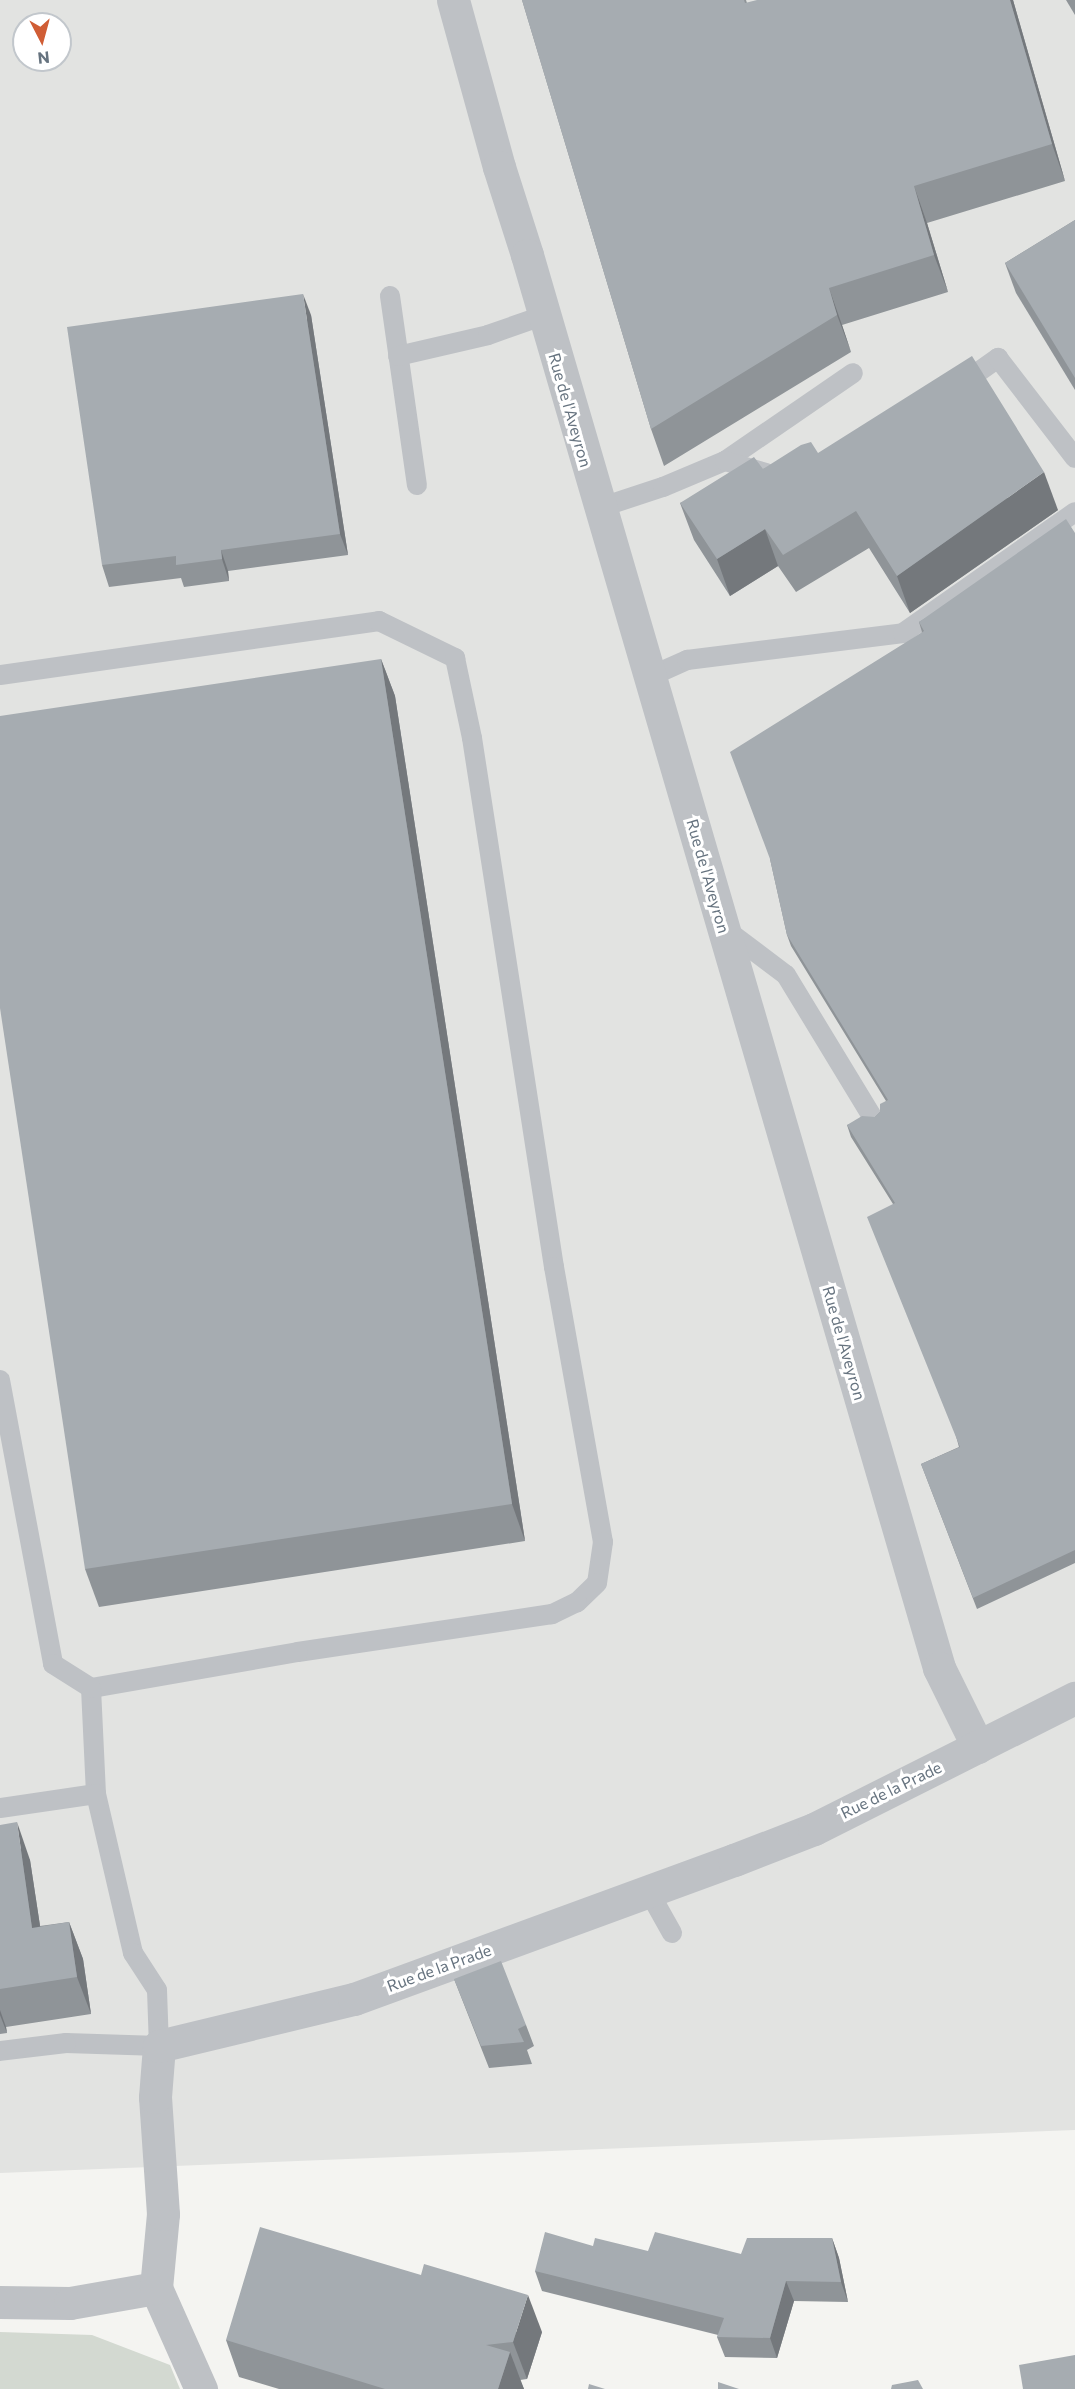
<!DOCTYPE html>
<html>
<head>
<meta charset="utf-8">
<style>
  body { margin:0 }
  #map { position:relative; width:1075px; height:2389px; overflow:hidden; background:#f4f4f1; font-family:Commissioner,sans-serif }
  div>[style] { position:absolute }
  .built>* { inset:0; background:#e2e3e1 }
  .green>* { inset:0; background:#d3d9d1 }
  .service>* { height:20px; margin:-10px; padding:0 10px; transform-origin:10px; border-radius:10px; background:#bec1c5 }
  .minor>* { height:33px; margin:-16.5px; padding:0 16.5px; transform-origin:16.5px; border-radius:16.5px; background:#bec1c5 }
  .wall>* { inset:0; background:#8f9498 }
  .shaded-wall>* { inset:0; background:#74787c }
  .building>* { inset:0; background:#a6acb1 }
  span { translate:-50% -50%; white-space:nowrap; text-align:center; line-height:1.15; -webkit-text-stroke:6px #fff; paint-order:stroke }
  .street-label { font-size:16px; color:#66737f }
  .north { position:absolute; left:12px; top:12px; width:60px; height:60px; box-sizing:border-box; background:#fff; border:2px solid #c2c7cc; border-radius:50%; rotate:174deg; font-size:16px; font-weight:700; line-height:24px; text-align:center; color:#66737f }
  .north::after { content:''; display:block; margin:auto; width:21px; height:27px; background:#d05d35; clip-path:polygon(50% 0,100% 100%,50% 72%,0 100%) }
</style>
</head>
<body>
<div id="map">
  <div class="built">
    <div style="clip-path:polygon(evenodd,0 0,1075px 0,1075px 2130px,0 2173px,0 0,24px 24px,60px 24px,60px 60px,24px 60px,24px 24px)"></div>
  </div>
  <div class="green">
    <div style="clip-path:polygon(0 2332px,92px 2335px,170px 2365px,180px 2389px,0 2389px)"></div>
  </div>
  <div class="service">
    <div style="left:390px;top:296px;width:191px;rotate:81.9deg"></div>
    <div style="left:398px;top:356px;width:92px;rotate:-13.1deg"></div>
    <div style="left:488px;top:335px;width:57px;rotate:-19.4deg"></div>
    <div style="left:960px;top:385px;width:47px;rotate:-35.4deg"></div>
    <div style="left:998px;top:358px;width:126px;rotate:52.4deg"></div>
    <div style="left:725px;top:461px;width:155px;rotate:-34.5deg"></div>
    <div style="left:599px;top:508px;width:67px;rotate:-18.2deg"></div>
    <div style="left:663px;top:487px;width:67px;rotate:-22.8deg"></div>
    <div style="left:725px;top:461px;width:43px;rotate:16.3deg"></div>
    <div style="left:0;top:675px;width:383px;rotate:-8.1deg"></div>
    <div style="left:379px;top:621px;width:85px;rotate:26deg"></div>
    <div style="left:455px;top:658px;width:82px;rotate:78deg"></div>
    <div style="left:472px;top:738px;width:535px;rotate:81.19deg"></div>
    <div style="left:554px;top:1267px;width:279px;rotate:79.9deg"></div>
    <div style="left:603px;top:1542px;width:41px;rotate:98.3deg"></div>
    <div style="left:597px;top:1583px;width:28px;rotate:136deg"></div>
    <div style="left:577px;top:1602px;width:28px;rotate:154deg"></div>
    <div style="left:552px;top:1614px;width:257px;rotate:171.5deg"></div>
    <div style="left:298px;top:1652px;width:210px;rotate:170.1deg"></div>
    <div style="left:91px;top:1688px;width:106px;rotate:87.3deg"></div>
    <div style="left:649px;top:677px;width:42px;rotate:-24.1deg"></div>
    <div style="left:687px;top:660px;width:218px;rotate:-7.1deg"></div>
    <div style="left:903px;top:633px;width:210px;rotate:-35.1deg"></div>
    <div style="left:725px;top:929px;width:76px;rotate:37deg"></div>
    <div style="left:786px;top:975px;width:167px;rotate:58.7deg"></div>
    <div style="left:0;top:1380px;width:289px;rotate:79.4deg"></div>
    <div style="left:53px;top:1664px;width:45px;rotate:32.3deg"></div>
    <div style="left:0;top:1808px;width:97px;rotate:-8.3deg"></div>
    <div style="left:96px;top:1794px;width:163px;rotate:76.9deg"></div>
    <div style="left:133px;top:1953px;width:44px;rotate:57deg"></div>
    <div style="left:157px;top:1990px;width:56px;rotate:88deg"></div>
    <div style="left:159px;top:2046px;width:93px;rotate:-178.2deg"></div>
    <div style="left:66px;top:2043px;width:66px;rotate:173.1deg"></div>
    <div style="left:649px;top:1892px;width:47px;rotate:60.7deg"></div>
  </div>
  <div class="minor">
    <div style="left:453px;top:0;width:173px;rotate:74.6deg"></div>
    <div style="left:499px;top:167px;width:92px;rotate:72.3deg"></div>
    <div style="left:527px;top:255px;width:1472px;rotate:73.74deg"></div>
    <div style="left:939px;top:1668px;width:88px;rotate:63.7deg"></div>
    <div style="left:156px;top:2288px;width:111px;rotate:66deg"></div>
    <div style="left:0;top:2302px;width:70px;rotate:0.8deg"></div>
    <div style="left:70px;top:2303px;width:87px;rotate:-9.9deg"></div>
    <div style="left:156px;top:2288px;width:74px;rotate:-84.6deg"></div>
    <div style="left:163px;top:2214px;width:117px;rotate:-93.9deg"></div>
    <div style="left:155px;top:2097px;width:51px;rotate:-85.5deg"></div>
    <div style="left:159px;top:2046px;width:201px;rotate:-13.6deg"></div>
    <div style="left:354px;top:1999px;width:405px;rotate:-20.1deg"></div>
    <div style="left:734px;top:1860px;width:86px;rotate:-21.2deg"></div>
    <div style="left:814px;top:1829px;width:292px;rotate:-26.7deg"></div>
  </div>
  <div class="wall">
    <div style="clip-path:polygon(522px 0,746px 0,747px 3px,1013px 0,1065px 181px,927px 223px,948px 292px,842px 325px,851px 352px,664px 466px,651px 429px)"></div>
    <div style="clip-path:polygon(1066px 0,1075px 0,1075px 15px)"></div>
    <div style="clip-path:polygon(1075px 220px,1075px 390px,1016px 293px,1005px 263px)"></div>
    <div style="clip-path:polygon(311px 315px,348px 555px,228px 571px,229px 581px,184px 587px,181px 578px,109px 587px,102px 565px)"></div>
    <div style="clip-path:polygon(818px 453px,1058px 510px,910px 613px,869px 548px,796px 592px,778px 566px,730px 596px,694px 540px,680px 503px,763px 469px)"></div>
    <div style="clip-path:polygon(1075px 533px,1075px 1563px,977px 1609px,921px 1464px,959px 1447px,893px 1204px,851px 1137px,847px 1125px,875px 1117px,880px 1112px,886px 1101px,791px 946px,787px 935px,770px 859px,922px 632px,919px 622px)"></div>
    <div style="clip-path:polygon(381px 659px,395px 696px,525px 1541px,99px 1607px,85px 1569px)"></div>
    <div style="clip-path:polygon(0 1825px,30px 1860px,40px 1926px,69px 1922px,83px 1959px,91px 2014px,6px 2027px,7px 2033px,0 2034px)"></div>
    <div style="clip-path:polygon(454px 1979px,526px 2025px,534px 2046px,527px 2050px,532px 2064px,489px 2068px)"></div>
    <div style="clip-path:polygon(832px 2238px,839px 2258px,848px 2302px,794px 2301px,777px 2358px,725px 2357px,717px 2337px,718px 2335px,542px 2291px,535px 2271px,648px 2251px,741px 2254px)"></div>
    <div style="clip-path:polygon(542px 2332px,527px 2379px,520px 2380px,524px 2389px,279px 2389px,239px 2377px,226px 2340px)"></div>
  </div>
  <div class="shaded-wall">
    <div style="clip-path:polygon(1010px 0,1013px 0,1065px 181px,1052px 144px)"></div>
    <div style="clip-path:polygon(914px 186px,927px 223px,948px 292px,934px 255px)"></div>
    <div style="clip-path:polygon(829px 288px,842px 325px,851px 352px,837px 315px)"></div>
    <div style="clip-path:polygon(303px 294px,311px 315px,348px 555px,340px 534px)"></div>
    <div style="clip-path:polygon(1044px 472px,1058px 510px,910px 613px,897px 576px)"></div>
    <div style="clip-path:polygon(765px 529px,778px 566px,730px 596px,717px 559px)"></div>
    <div style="clip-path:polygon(221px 550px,228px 571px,229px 581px,222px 559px)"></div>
    <div style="clip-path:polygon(381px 659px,395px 696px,525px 1541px,512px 1504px)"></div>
    <div style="clip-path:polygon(17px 1822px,30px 1860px,46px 1965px,32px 1928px)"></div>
    <div style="clip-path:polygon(69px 1922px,83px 1959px,91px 2014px,77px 1977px)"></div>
    <div style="clip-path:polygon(0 2010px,6px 2027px,7px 2033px,0 2015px)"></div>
    <div style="clip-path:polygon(832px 2238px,839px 2258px,848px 2302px,841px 2282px)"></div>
    <div style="clip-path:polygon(786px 2281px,794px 2301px,777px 2358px,770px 2338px)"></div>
    <div style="clip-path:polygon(528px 2295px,542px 2332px,527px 2379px,513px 2342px)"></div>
    <div style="clip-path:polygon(510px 2352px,524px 2389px,498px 2389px)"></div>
  </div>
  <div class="building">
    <div style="clip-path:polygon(522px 0,744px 0,745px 3px,757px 0,1010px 0,1052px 144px,914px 186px,934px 255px,829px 288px,837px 315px,651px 429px)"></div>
    <div style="clip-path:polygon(1075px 220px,1075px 378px,1005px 263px)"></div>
    <div style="clip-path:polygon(303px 294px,340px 534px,221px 550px,222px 559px,176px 565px,176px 556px,102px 565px,67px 327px)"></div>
    <div style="clip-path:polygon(972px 356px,1044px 472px,897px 576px,856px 511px,783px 555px,765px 529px,717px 559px,680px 503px,754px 457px,763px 469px,801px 445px,811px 442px,818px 453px)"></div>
    <div style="clip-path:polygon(1066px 519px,1075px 533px,1075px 1550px,973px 1598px,921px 1464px,960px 1447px,867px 1217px,895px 1203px,847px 1125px,862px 1116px,875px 1117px,880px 1112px,880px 1104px,888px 1100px,787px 935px,770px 859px,730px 752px,924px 631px,919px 622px)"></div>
    <div style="clip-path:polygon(381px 659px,512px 1504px,85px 1569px,0 1008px,0 716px)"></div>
    <div style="clip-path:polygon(17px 1822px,32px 1928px,69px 1922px,77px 1977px,0 1989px,0 1825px)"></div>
    <div style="clip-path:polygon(501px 1961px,526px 2025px,518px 2029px,524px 2042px,481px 2046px,454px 1979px)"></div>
    <div style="clip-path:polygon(260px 2227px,421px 2275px,424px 2264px,528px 2295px,513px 2342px,486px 2345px,510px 2352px,498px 2389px,385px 2389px,226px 2340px)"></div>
    <div style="clip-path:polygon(545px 2232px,593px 2246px,595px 2238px,648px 2251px,655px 2232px,741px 2254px,747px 2238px,832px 2238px,841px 2282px,786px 2281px,770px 2338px,717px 2337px,724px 2318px,535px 2271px)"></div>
    <div style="clip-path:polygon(1075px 2355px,1075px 2389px,1023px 2389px,1019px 2365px)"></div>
    <div style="clip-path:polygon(918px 2380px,923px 2389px,891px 2389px,892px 2385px)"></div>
    <div style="clip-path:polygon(718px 2382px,739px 2389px,718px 2389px)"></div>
    <div style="clip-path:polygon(589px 2384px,605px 2389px,588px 2389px)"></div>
  </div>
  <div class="street-label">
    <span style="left:570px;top:410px;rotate:74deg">Rue de l'Aveyron</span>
    <span style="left:708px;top:876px;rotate:74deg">Rue de l'Aveyron</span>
    <span style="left:844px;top:1343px;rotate:74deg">Rue de l'Aveyron</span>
    <span style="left:891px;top:1790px;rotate:-26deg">Rue de la Prade</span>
    <span style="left:439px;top:1968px;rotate:-20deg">Rue de la Prade</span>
  </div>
  <div class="north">N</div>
</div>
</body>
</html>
